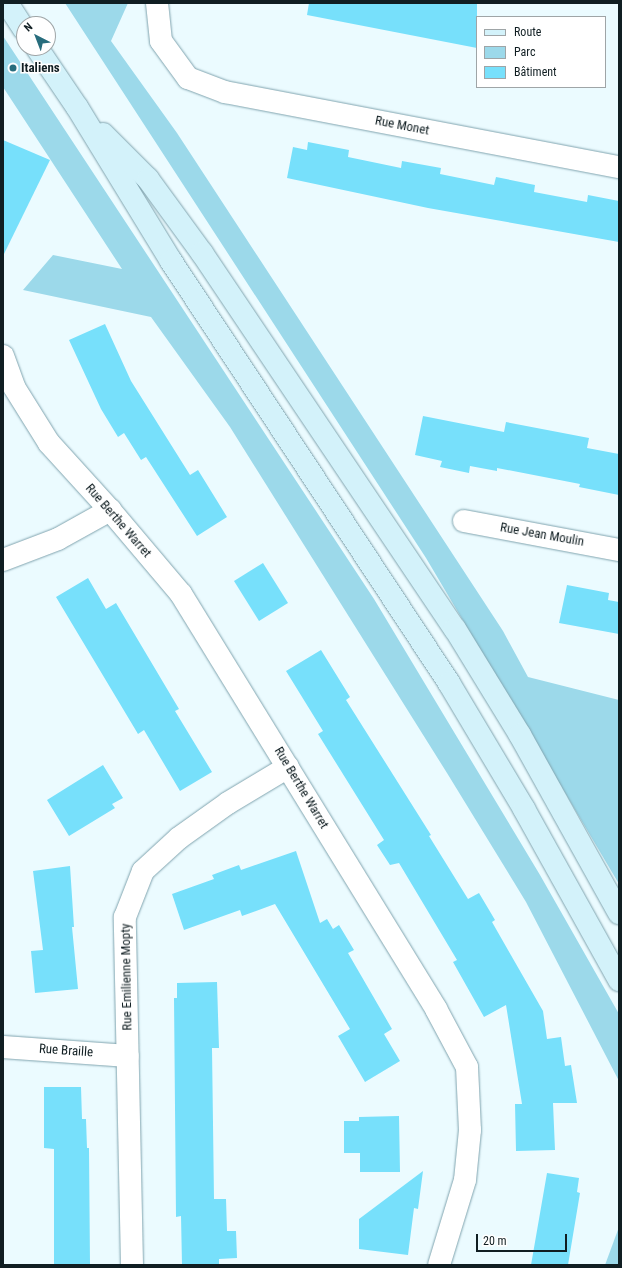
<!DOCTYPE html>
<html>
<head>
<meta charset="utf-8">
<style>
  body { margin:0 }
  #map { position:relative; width:622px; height:1268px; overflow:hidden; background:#ebfbff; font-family:"Roboto Condensed",sans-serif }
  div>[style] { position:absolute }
  .green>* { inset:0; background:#9cd9ea }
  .building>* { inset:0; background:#77e0fb }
  .roads { filter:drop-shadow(0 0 1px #80a4af) drop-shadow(0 0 1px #80a4af) }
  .minor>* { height:22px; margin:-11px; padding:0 11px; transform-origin:11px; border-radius:11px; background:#fff }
  .secondary>* { height:22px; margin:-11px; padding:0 11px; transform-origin:11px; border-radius:11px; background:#d3f2fa }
  .dots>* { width:11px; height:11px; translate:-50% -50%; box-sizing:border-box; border:2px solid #fff; border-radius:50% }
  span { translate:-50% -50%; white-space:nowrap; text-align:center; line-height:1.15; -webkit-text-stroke:3px #fff; paint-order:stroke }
  .poi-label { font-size:13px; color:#101e22; font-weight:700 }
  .left { translate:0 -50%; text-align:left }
  .street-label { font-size:13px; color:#101e22 }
  .frame { position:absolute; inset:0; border:4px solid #101e22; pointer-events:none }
  .legend { position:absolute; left:476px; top:16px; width:130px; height:72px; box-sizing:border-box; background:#fff; border:1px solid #9fa5a7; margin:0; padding:5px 7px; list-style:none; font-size:12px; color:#101e22 }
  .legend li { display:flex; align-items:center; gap:8px; height:20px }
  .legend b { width:20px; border:1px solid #9fa5a7 }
  .north { position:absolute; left:16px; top:16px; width:40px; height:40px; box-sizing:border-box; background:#fff; border:1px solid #9fa5a7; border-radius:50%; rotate:318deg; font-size:11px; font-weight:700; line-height:16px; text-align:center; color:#101e22 }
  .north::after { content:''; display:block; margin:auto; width:14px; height:18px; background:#286d7d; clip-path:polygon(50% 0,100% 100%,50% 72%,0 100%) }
  .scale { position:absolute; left:476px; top:1234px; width:91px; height:18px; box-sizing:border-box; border:2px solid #101e22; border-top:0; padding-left:5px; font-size:12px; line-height:14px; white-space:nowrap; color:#101e22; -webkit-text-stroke:3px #fff; paint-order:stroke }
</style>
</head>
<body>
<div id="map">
  <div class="green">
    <div style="clip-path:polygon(65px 3px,128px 3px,111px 41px,177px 133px,503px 631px,528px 677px,619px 700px,619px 884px,426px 558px)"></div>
    <div style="clip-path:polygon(3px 36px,374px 599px,540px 875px,619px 1014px,619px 1081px,526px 902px,447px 773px,230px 427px,151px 317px,23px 290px,53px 255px,122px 269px,3px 87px)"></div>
    <div style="clip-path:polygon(619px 1227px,619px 1265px,605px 1265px)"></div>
  </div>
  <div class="building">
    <div style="clip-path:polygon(309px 3px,477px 3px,477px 48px,307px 15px)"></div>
    <div style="clip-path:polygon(3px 140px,50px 160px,3px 256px)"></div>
    <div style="clip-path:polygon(308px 142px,349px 150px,348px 157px,401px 168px,402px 161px,441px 168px,440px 174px,494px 185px,496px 177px,535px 185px,534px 192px,587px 202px,588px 195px,619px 201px,619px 242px,428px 208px,287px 178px,293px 147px,307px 150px)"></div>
    <div style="clip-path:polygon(105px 324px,131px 381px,190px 475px,198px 470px,227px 517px,197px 536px,146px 457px,141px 460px,124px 433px,118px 437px,101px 409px,69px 340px)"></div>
    <div style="clip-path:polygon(423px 416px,504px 432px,506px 422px,589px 438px,587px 448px,619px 454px,619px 495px,579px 487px,580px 484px,497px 468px,497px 471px,470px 466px,469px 473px,440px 467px,442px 461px,415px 455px)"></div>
    <div style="clip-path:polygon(263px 563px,288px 603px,259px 621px,234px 581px)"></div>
    <div style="clip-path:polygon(88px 578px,106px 609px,116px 603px,179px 709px,175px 711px,212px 772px,180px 791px,144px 730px,138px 734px,56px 597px)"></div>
    <div style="clip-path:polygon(567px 585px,609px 593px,608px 600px,619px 602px,619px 634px,559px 623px)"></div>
    <div style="clip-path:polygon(321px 650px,350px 697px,346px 700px,431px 835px,429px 836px,468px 899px,479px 893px,495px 920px,492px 922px,543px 1011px,547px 1039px,561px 1037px,565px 1066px,571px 1065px,577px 1103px,553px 1103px,555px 1150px,516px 1151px,515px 1104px,522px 1104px,506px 1005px,484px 1017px,453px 962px,457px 960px,399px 863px,390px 865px,377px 845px,384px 840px,318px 734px,323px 731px,286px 671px)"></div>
    <div style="clip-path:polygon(103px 765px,123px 798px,112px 804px,115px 808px,69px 836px,47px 800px)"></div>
    <div style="clip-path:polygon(296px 851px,320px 923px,327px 919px,333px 929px,339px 925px,354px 950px,348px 953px,392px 1029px,384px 1034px,400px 1061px,365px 1082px,338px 1036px,350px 1029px,275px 904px,242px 916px,240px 910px,184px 930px,172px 894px,214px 879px,212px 875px,239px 865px,241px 870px)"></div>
    <div style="clip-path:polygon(70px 866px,74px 927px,72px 927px,78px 989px,35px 993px,31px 951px,43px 950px,33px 871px)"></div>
    <div style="clip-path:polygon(217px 982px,219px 1048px,212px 1048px,214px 1199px,226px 1199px,227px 1231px,236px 1231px,237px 1258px,219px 1259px,219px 1265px,182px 1265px,181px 1216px,176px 1217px,174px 998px,177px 998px,177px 983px)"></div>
    <div style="clip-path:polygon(44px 1087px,81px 1087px,82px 1119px,86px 1119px,87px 1148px,89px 1148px,90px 1265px,54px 1265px,54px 1149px,44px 1148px)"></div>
    <div style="clip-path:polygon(399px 1116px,400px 1172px,360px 1172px,360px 1153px,344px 1153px,344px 1121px,359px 1121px,359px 1117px)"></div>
    <div style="clip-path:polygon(423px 1171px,418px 1209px,414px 1208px,408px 1255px,359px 1249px,359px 1219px)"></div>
    <div style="clip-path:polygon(547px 1173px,579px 1178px,577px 1192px,580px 1193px,568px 1265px,531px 1265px)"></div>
  </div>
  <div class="roads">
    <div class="minor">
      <div style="left:157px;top:3px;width:38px;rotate:84deg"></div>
      <div style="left:161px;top:41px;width:46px;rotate:53.9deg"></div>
      <div style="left:188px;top:78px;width:40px;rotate:21deg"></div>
      <div style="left:225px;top:92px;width:401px;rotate:10.8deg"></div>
      <div style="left:3px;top:356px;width:33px;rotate:70deg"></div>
      <div style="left:14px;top:387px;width:66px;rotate:58deg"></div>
      <div style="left:49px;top:443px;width:91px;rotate:47.7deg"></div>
      <div style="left:110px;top:510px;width:110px;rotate:49.8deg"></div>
      <div style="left:181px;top:594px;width:487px;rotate:58.4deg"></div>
      <div style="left:436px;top:1009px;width:66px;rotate:61.9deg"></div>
      <div style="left:467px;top:1067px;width:63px;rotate:87.3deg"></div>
      <div style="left:470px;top:1130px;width:50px;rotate:95.7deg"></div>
      <div style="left:465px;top:1180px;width:89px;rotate:107deg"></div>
      <div style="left:464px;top:521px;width:158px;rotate:10.6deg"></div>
      <div style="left:3px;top:560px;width:59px;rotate:-20.9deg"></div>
      <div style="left:58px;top:539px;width:60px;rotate:-29.1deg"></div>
      <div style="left:3px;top:1047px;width:125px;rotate:4.1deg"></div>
      <div style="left:132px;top:1265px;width:348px;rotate:-91.2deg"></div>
      <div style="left:125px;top:917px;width:49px;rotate:-68.6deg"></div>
      <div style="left:143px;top:871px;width:49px;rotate:-42.5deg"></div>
      <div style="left:179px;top:838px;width:60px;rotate:-35.5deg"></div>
      <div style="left:228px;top:803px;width:70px;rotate:-31deg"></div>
    </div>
    <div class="secondary">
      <div style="left:7px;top:3px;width:31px;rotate:57deg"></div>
      <div style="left:37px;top:48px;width:71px;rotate:55.9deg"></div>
      <div style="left:77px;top:107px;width:180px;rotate:58.6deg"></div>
      <div style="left:171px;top:261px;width:505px;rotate:56.62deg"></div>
      <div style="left:449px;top:683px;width:147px;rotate:59.2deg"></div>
      <div style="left:524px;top:809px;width:196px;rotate:60.9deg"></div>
      <div style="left:103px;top:134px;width:64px;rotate:45deg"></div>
      <div style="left:148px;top:179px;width:92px;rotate:53.9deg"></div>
      <div style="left:202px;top:253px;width:453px;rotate:56.1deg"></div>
      <div style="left:455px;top:629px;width:124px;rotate:58.5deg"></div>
      <div style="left:520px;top:735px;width:204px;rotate:60.9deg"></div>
    </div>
  </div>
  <div class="dots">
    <div style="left:13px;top:68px;background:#286d7d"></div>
  </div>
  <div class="poi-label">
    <span class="left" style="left:21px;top:68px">Italiens</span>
  </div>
  <div class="street-label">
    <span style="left:402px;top:126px;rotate:11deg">Rue Monet</span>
    <span style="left:118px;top:521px;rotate:49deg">Rue Berthe Warret</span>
    <span style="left:542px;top:535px;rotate:10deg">Rue Jean Moulin</span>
    <span style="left:301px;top:788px;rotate:59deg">Rue Berthe Warret</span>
    <span style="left:127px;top:977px;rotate:-91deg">Rue Emilienne Mopty</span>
    <span style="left:66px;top:1051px;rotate:4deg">Rue Braille</span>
  </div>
  <div class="frame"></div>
  <ul class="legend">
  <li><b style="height:5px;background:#d3f2fa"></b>Route</li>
  <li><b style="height:11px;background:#9cd9ea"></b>Parc</li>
  <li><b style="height:11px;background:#77e0fb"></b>Bâtiment</li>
  </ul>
  <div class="north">N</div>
  <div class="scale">20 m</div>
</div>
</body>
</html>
